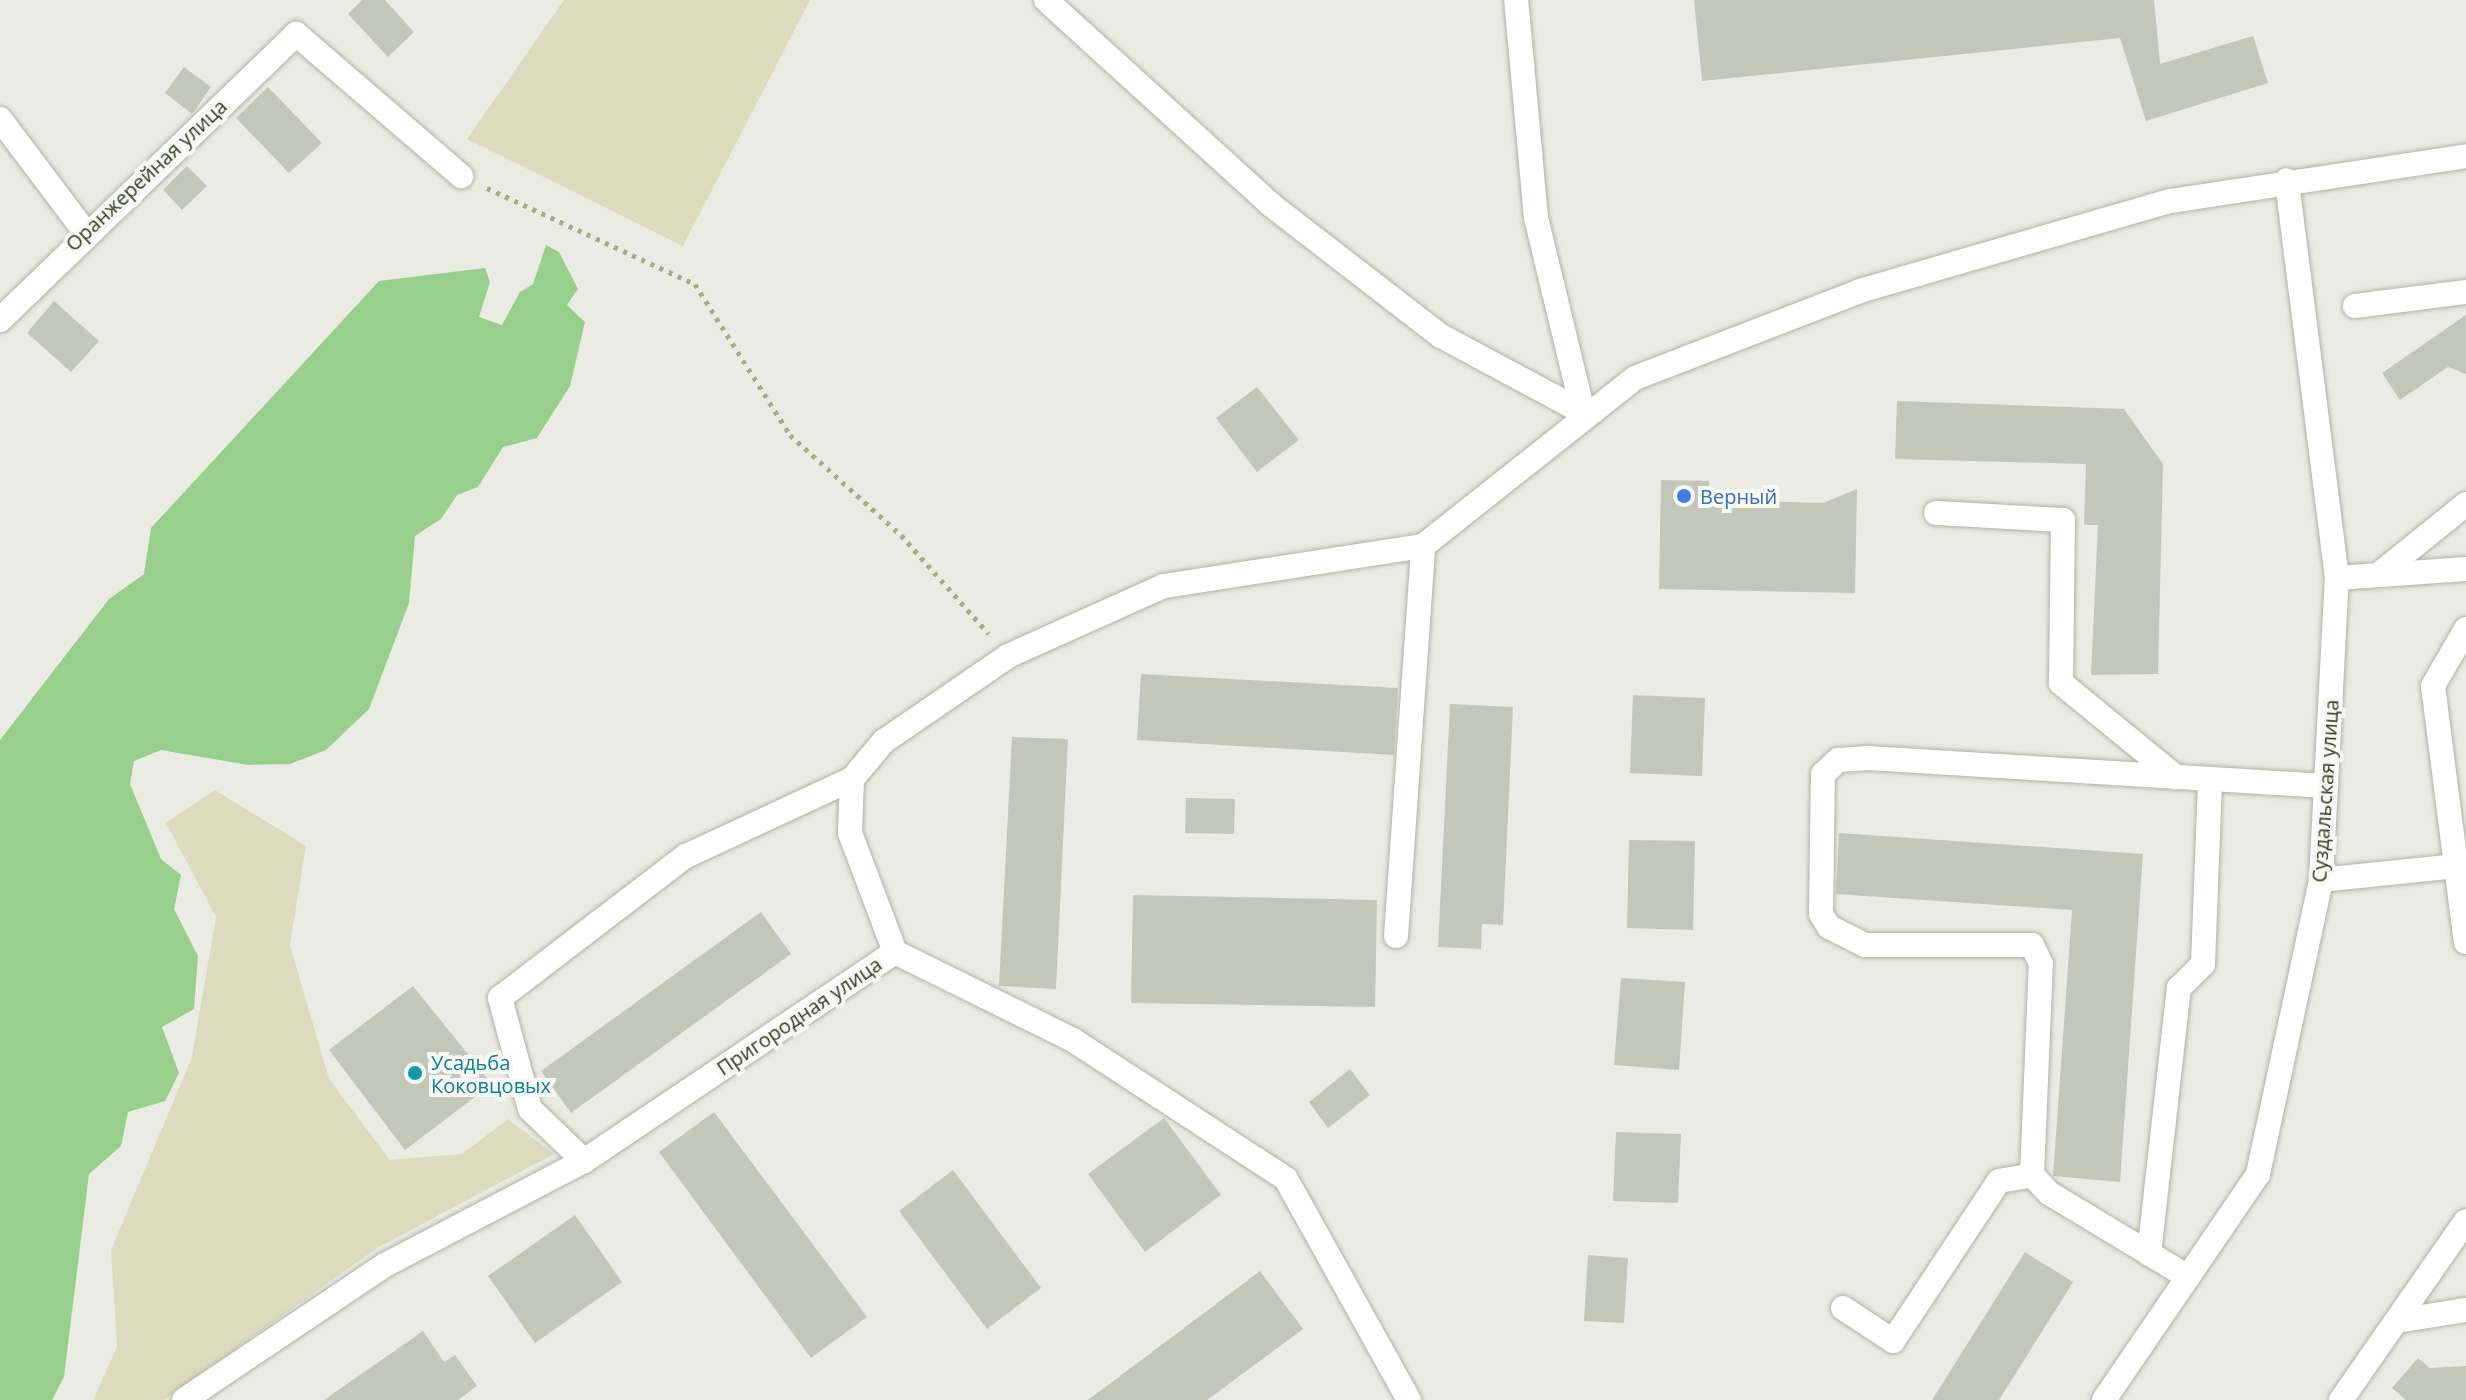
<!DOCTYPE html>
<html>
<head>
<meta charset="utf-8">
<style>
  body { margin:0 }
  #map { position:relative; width:2466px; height:1400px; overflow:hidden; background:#eaece3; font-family:"Open Sans",sans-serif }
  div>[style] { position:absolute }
  .green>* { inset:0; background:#dddbbd }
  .water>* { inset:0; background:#99cf8d }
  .building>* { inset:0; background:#c3c7b8 }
  .path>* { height:5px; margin-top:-2.5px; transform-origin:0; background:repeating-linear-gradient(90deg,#a0af84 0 4px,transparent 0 10px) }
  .roads { filter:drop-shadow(0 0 2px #afb4a6) drop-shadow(0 0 2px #afb4a6) }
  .minor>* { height:24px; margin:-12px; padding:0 12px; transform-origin:12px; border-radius:12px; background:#fff }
  .dots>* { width:22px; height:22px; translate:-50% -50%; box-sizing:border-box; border:4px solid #f8f9f4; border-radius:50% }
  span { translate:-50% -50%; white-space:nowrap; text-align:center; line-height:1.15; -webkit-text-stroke:8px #f8f9f4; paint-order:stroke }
  .street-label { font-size:20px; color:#333d23 }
  .shop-label { font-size:20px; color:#366cbe }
  .left { translate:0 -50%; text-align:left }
  .culture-label { font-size:20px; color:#0d838f }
</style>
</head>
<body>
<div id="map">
  <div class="green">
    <div style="clip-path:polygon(564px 0,810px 0,683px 246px,467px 139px)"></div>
    <div style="clip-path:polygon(215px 790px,306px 846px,290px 945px,329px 1079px,390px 1160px,462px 1154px,508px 1119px,554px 1154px,377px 1248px,164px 1400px,93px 1400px,117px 1347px,111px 1250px,192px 1057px,216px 917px,166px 823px)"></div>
  </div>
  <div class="water">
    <div style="clip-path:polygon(546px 245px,559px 252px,578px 289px,567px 305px,585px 322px,570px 386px,537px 438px,503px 447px,478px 487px,457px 495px,441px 519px,415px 536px,409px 603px,369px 709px,326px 750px,290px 764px,248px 765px,161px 750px,134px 761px,130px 784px,161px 859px,181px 875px,174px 909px,198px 956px,194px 1009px,162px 1027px,179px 1073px,165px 1101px,128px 1112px,121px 1146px,89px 1174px,64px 1377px,52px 1400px,0 1400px,0 740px,109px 599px,144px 574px,151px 528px,379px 281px,485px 268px,490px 282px,479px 317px,502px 325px,520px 292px,533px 284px)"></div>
  </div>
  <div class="building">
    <div style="clip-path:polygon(362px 0,385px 0,414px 32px,388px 57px,348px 14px)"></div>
    <div style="clip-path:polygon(1694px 0,2154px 0,2160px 64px,2253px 36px,2268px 83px,2146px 121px,2120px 38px,1702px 81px)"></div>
    <div style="clip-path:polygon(184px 67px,211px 87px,192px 114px,165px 93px)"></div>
    <div style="clip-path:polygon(268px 87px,322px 143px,289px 173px,236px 118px)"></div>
    <div style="clip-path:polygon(187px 166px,207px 186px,182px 210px,163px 190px)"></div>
    <div style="clip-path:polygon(54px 301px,99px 341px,71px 372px,27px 333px)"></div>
    <div style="clip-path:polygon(2466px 315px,2466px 374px,2448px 367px,2400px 400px,2382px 373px)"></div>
    <div style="clip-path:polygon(1257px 387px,1299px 440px,1257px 472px,1216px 418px)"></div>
    <div style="clip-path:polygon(1897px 401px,2124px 409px,2163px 464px,2158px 674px,2091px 675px,2098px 525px,2084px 525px,2086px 464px,1895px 459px)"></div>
    <div style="clip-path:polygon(1661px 480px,1709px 481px,1709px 500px,1823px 503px,1857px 489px,1855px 593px,1659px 589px)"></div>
    <div style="clip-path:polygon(1141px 674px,1398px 688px,1394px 755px,1137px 740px)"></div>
    <div style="clip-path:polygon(1633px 695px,1705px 698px,1702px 776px,1630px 773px)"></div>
    <div style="clip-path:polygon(1450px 704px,1513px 707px,1503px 925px,1482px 924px,1481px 949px,1438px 947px)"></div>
    <div style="clip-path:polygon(1012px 737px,1068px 739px,1056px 989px,999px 986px)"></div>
    <div style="clip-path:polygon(1186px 798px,1235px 799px,1234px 834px,1185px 833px)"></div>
    <div style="clip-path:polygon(1839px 833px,2143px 854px,2120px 1182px,2053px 1176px,2072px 910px,1836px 894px)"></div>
    <div style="clip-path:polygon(1629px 840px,1695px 841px,1693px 930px,1627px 928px)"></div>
    <div style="clip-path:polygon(1133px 895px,1377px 900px,1375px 1007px,1131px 1003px)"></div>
    <div style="clip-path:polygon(761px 912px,791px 954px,571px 1113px,541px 1071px)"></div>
    <div style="clip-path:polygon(1621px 978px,1685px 982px,1679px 1070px,1614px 1065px)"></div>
    <div style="clip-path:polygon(413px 986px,492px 1084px,405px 1150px,329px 1050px)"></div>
    <div style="clip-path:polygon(1350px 1069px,1370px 1095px,1328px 1128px,1309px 1102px)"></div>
    <div style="clip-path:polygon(714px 1112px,867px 1317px,811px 1358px,659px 1152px)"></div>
    <div style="clip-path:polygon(1164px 1118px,1221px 1195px,1145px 1252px,1088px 1174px)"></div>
    <div style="clip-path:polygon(1616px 1132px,1681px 1134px,1678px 1203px,1613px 1201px)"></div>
    <div style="clip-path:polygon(953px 1170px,1041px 1288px,987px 1329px,899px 1211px)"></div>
    <div style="clip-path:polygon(575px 1215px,622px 1282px,535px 1343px,488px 1276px)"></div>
    <div style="clip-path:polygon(2025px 1252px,2073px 1282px,1999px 1400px,1932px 1400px)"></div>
    <div style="clip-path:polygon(1588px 1255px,1628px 1258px,1624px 1323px,1584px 1321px)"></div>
    <div style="clip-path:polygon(1260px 1271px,1303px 1329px,1207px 1400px,1088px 1400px)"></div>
    <div style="clip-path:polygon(423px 1331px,444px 1362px,455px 1355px,477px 1386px,458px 1400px,324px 1400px)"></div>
    <div style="clip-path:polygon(2418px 1358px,2430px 1368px,2466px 1366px,2466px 1400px,2406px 1400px,2392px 1388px)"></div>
  </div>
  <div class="path">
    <div style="left:487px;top:188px;width:229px;rotate:24.8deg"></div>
    <div style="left:695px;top:284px;width:178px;rotate:57.8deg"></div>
    <div style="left:790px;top:435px;width:149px;rotate:42deg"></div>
    <div style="left:901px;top:535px;width:132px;rotate:48.4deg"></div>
  </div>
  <div class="roads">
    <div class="minor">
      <div style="left:1046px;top:0;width:303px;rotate:42.3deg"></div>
      <div style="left:1270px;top:204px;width:216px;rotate:37.7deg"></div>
      <div style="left:1441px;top:336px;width:161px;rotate:28.2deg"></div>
      <div style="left:1583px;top:412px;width:200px;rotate:-103.6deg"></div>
      <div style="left:1536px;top:218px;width:219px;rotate:-95.2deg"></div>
      <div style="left:0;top:119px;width:141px;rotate:53deg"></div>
      <div style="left:2355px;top:306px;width:112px;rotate:-7.2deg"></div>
      <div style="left:0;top:320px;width:412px;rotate:-44deg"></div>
      <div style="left:296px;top:34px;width:218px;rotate:40.7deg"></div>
      <div style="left:1936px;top:513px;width:127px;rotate:3.2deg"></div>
      <div style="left:2063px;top:520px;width:163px;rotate:90.7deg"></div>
      <div style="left:2061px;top:683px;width:149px;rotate:39.3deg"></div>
      <div style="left:2378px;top:575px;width:113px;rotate:-38.9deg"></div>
      <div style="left:2337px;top:578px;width:129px;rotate:-4deg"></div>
      <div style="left:2466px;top:629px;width:66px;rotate:120.1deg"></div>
      <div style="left:2433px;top:686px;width:258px;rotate:82.7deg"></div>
      <div style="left:2321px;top:880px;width:146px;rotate:-5.9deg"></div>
      <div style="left:1396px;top:936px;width:391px;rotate:-86deg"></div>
      <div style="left:895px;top:952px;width:127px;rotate:-110.7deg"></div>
      <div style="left:850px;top:833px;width:54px;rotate:-87.9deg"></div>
      <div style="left:852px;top:779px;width:50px;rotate:-49.9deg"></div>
      <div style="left:884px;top:741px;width:150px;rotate:-34.4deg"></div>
      <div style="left:1008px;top:656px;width:171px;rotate:-24.2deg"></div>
      <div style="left:1164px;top:586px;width:262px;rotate:-8.8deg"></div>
      <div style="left:1423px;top:546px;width:270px;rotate:-38.4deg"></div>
      <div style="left:1635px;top:378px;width:241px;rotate:-21.1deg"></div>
      <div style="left:1860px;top:291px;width:323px;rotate:-16.2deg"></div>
      <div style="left:2170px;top:201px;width:299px;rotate:-8.6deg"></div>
      <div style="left:584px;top:1161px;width:75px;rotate:-136.1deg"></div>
      <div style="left:530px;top:1109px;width:115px;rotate:-105.1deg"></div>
      <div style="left:500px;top:998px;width:234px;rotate:-37.4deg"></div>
      <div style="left:686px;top:856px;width:183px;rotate:-24.9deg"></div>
      <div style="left:2149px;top:1254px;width:268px;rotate:-83.6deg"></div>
      <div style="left:2179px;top:988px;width:34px;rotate:-45deg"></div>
      <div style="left:2203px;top:964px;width:185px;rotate:-87.8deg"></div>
      <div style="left:2188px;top:1277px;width:162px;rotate:-148.9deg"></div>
      <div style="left:2049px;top:1193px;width:25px;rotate:-133deg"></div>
      <div style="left:2032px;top:1175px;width:211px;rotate:-87.6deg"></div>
      <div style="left:2041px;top:964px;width:21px;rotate:-115deg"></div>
      <div style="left:2032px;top:945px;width:167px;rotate:180deg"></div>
      <div style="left:1865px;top:945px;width:40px;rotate:-153.4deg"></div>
      <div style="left:1829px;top:927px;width:15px;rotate:-122deg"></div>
      <div style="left:1821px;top:914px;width:140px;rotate:-89.2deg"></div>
      <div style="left:1823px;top:774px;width:21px;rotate:-43deg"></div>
      <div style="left:1838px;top:760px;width:30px;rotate:-4deg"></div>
      <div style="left:1868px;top:758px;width:459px;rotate:3.5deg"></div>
      <div style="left:1843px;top:1308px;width:60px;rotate:33.4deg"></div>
      <div style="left:1893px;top:1341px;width:192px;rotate:-56.5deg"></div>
      <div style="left:1999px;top:1181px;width:34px;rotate:-10deg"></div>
      <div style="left:2397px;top:1321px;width:70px;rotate:-9.1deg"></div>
      <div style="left:184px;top:1400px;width:242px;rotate:-33.9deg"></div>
      <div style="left:385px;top:1265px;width:225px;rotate:-27.6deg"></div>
      <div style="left:584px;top:1161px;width:375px;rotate:-33.9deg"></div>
      <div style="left:895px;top:952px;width:199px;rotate:26.3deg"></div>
      <div style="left:1073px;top:1040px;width:254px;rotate:33.1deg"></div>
      <div style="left:1286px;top:1179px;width:253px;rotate:60.9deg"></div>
      <div style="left:2104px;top:1400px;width:273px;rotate:-55.7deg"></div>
      <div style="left:2258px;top:1174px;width:301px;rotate:-77.9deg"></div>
      <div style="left:2321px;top:880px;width:302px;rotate:-87deg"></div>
      <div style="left:2337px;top:578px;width:401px;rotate:-97.2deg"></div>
      <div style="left:2341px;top:1400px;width:218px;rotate:-55.1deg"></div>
    </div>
  </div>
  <div class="dots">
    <div style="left:1684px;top:496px;background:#3f7fe0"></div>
    <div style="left:415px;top:1073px;background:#0f9aa8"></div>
  </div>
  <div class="street-label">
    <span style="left:146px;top:175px;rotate:-43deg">Оранжерейная улица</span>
    <span style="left:2325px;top:791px;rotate:-86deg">Суздальская улица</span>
    <span style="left:799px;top:1016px;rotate:-34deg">Пригородная улица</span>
  </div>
  <div class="shop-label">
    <span class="left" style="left:1700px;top:496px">Верный</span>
  </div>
  <div class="culture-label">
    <span class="left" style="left:431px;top:1074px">Усадьба<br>Коковцовых</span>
  </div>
</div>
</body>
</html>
